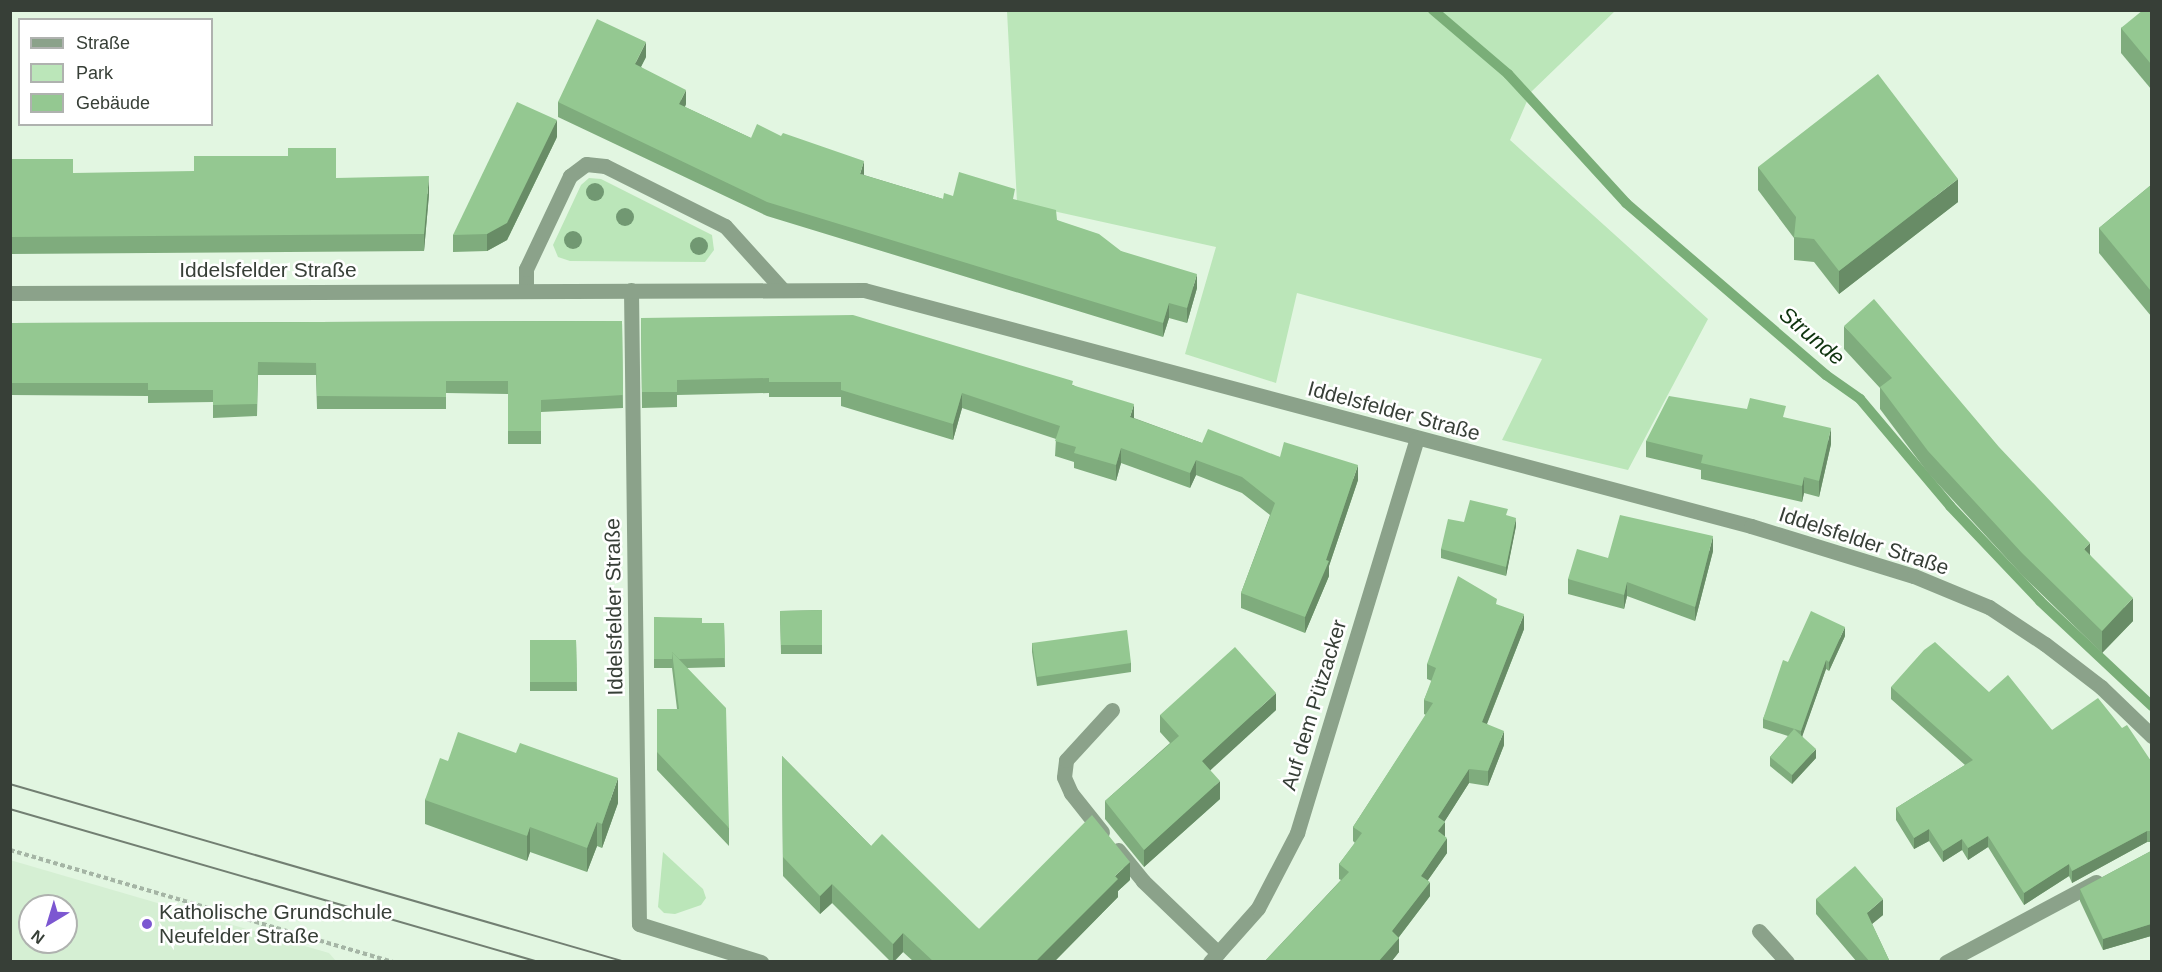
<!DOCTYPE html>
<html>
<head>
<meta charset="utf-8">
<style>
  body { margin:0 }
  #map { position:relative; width:2162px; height:972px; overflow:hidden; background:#e2f6e1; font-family:Helvetica,sans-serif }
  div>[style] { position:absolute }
  .built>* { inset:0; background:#d5efd3 }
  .green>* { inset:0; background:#bbe6b9 }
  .stream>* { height:10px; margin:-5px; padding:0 5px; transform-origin:5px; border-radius:5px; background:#7aae78 }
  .path>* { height:4px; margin-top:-2px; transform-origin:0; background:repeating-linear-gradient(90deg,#a5b5a5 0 4.5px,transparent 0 7.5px) }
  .minor>* { height:15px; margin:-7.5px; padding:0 7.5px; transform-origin:7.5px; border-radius:7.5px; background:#8ba28a }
  .tram>* { height:1.5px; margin:-0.75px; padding:0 0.75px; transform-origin:0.75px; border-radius:0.75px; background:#727f72 }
  .trees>* { width:18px; height:18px; margin:-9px; border-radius:50%; background:#719872 }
  .wall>* { inset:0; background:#7fac7d }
  .shaded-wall>* { inset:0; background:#688c66 }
  .building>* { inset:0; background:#94c891 }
  .dots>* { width:16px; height:16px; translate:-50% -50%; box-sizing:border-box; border:3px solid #fff; border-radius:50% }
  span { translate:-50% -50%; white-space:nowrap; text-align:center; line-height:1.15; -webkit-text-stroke:5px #fff; paint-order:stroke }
  .street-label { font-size:21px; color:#373f37 }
  .poi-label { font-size:21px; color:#373f37 }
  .left { translate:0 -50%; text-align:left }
  .water-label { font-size:22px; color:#0e330e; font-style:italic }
  .frame { position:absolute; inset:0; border:12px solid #373f37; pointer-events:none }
  .legend { position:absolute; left:18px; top:18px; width:195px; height:108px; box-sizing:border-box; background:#fff; border:2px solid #afb2af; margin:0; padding:8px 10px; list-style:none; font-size:18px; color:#373f37 }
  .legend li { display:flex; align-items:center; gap:12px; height:30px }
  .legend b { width:30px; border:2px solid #afb2af }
  .north { position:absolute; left:18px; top:894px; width:60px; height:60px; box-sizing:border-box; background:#fff; border:2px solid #afb2af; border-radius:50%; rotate:218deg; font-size:16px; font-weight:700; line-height:24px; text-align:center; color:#373f37 }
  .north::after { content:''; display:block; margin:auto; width:21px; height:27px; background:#7c57d1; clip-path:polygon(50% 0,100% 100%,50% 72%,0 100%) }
</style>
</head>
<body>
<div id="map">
  <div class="built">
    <div style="clip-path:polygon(evenodd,10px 860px,329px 953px,336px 961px,11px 961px,10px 860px,30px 906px,66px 906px,66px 942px,30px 942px,30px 906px)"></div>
  </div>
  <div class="green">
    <div style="clip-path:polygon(1007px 11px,1615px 11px,1531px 92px,1510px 140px,1708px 319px,1628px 470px,1502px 440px,1542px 359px,1297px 293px,1276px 383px,1185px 354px,1216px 247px,1017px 203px)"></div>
    <div style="clip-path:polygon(589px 178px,601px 179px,712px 235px,714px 250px,705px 262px,570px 261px,558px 257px,553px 245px,581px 185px)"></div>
    <div style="clip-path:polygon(663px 852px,703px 889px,706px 898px,701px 905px,675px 914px,664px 913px,658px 907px)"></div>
  </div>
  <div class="stream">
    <div style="left:1433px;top:10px;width:99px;rotate:40.5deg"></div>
    <div style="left:1508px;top:74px;width:175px;rotate:47.5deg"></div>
    <div style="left:1626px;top:203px;width:264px;rotate:40.7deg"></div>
    <div style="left:1826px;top:375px;width:42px;rotate:35.2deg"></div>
    <div style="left:1860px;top:399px;width:140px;rotate:49.9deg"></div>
    <div style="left:1950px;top:506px;width:131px;rotate:46.5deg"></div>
    <div style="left:2040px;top:601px;width:154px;rotate:43.2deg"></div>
  </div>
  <div class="path">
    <div style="left:10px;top:850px;width:399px;rotate:16.3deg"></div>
  </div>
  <div class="minor">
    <div style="left:526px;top:290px;width:21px;rotate:-90deg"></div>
    <div style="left:526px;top:269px;width:103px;rotate:-64.7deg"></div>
    <div style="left:570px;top:176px;width:20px;rotate:-37deg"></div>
    <div style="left:586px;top:164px;width:19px;rotate:6deg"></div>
    <div style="left:605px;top:166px;width:134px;rotate:26.6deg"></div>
    <div style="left:725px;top:226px;width:85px;rotate:47.9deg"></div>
    <div style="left:631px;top:290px;width:634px;rotate:89.28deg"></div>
    <div style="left:639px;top:924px;width:128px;rotate:17.3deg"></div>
    <div style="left:10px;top:293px;width:854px;rotate:-0.2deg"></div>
    <div style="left:864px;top:290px;width:918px;rotate:14.9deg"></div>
    <div style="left:1751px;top:526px;width:170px;rotate:17.1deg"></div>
    <div style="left:1914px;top:576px;width:81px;rotate:22.5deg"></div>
    <div style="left:1989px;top:607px;width:67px;rotate:33.5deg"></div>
    <div style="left:2045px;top:644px;width:71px;rotate:37.5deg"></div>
    <div style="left:2101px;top:687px;width:71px;rotate:43.9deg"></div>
    <div style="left:1102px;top:832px;width:50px;rotate:-128.5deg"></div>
    <div style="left:1071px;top:793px;width:17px;rotate:-114deg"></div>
    <div style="left:1064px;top:777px;width:17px;rotate:-83deg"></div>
    <div style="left:1066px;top:760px;width:68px;rotate:-47.4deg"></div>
    <div style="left:1118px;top:850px;width:40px;rotate:51deg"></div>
    <div style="left:1143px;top:881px;width:104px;rotate:43.8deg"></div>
    <div style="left:1759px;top:931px;width:42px;rotate:47.9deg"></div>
    <div style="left:1210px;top:962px;width:72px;rotate:-48.4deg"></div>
    <div style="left:1258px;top:908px;width:85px;rotate:-62.5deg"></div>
    <div style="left:1297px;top:833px;width:412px;rotate:-73.1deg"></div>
    <div style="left:1946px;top:962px;width:170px;rotate:-28.1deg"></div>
  </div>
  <div class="tram">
    <div style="left:10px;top:784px;width:641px;rotate:16.12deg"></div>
    <div style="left:10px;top:809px;width:551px;rotate:16.13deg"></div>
  </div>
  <div class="trees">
    <div style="left:595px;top:192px"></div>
    <div style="left:625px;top:217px"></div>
    <div style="left:573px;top:240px"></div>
    <div style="left:699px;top:246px"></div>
  </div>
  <div class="wall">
    <div style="clip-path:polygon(2151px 10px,2151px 89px,2121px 53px,2121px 28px)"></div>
    <div style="clip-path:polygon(646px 57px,641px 67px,686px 104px,685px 107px,751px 138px,864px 175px,943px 199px,953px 196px,1015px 200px,1197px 288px,1187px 323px,1169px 318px,1163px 337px,767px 216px,558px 117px,558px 102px)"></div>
    <div style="clip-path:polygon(557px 137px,507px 240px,487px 251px,453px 252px,453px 235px)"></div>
    <div style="clip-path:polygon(10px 159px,73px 173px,429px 194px,424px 251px,10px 254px)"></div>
    <div style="clip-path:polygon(1758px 167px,1958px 202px,1839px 294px,1814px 262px,1794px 260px,1794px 238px,1758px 190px)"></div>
    <div style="clip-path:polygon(2151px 185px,2151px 316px,2099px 253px,2099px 228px)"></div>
    <div style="clip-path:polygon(641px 318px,1073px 385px,1134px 418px,1202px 443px,1280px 457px,1358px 480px,1329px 566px,1329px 576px,1305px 633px,1241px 608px,1241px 593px,1270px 515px,1242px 493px,1196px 475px,1190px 488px,1121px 463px,1116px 481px,1074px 468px,1074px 462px,1055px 456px,1056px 439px,962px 408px,953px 440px,841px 406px,841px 397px,769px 397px,769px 393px,677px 395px,677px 407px,642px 408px)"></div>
    <div style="clip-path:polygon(622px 321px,623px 408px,541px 412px,541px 444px,508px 444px,508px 394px,446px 393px,446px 409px,317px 409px,316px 375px,258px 375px,257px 416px,213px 418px,213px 402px,148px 403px,148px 396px,10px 395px,10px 323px)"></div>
    <div style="clip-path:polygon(1844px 326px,2090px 555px,2133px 621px,2102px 653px,2022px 575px,1928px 473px,1880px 409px,1880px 388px,1844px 349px)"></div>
    <div style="clip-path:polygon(1786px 418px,1831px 444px,1819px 497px,1804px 493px,1802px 502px,1701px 479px,1701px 470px,1646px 457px,1646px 441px)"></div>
    <div style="clip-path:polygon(1508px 516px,1516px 526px,1506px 576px,1441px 558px,1441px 549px,1464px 522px)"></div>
    <div style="clip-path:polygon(1713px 551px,1695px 621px,1627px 596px,1624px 609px,1568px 594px,1568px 579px,1608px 558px)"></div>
    <div style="clip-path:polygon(1497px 605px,1524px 629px,1487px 724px,1504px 745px,1488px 786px,1469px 783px,1444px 822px,1445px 836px,1447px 853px,1428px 880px,1430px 896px,1399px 937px,1399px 952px,1391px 962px,1264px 962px,1341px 880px,1339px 879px,1339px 864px,1355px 843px,1353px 841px,1353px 827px,1426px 715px,1424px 714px,1424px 700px,1432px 681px,1427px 679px,1427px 664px)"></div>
    <div style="clip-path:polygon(822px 610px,822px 654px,781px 654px,780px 611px)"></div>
    <div style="clip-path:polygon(654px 617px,702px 623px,724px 623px,725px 667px,687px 668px,729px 828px,729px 846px,657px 770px,657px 709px,677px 709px,672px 668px,654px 668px)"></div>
    <div style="clip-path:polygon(1845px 636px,1829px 671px,1826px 669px,1802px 736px,1816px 758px,1792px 784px,1770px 766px,1770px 757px,1788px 736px,1763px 728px,1763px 719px,1788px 662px)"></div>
    <div style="clip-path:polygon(530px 640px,576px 640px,577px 691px,530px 691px)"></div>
    <div style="clip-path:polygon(1032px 643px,1131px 663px,1131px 672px,1037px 686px,1032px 652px)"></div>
    <div style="clip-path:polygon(1891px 687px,1989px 692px,2052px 730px,2122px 728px,2151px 761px,2151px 842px,2147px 842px,2072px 883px,2069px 876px,2024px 905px,1988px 847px,1968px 860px,1962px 850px,1943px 862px,1929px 841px,1914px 849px,1896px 820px,1896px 808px,1965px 765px,1891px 699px)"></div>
    <div style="clip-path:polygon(1276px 710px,1210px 770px,1220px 799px,1144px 867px,1105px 819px,1105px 801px,1170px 743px,1160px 732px,1160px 715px)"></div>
    <div style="clip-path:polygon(782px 756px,871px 846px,979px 929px,1130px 880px,1118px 891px,1118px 897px,1054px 962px,914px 962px,903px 952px,894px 962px,891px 962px,832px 903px,820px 914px,783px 876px)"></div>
    <div style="clip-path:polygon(448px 761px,618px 803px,602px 848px,597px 846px,587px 872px,530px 852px,527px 861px,425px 824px,425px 800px)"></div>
    <div style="clip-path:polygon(2151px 851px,2151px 936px,2103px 950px,2080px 901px,2080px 889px)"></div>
    <div style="clip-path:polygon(1816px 899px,1883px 915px,1872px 924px,1890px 962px,1857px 962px,1816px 914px)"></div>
  </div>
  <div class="shaded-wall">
    <div style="clip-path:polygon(646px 42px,646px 57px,635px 78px,635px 64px)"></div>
    <div style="clip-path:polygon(686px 90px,686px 104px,679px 118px,679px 104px)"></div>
    <div style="clip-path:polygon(557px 120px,557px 137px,507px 240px,487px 251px,487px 234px)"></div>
    <div style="clip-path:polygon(864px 161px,864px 175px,860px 174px)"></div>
    <div style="clip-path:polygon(429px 176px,429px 194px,424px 251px,424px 234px)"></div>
    <div style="clip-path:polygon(1958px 179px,1958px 202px,1839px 294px,1839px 271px)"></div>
    <div style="clip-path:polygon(1197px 274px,1197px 288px,1187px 323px,1187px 308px)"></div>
    <div style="clip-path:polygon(1169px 303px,1169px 318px,1163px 337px,1163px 323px)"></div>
    <div style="clip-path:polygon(962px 393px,962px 408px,953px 440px,953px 424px)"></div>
    <div style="clip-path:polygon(1134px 404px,1134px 419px,1130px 417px)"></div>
    <div style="clip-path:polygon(1831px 428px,1831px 444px,1819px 497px,1819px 481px)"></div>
    <div style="clip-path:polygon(1121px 448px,1121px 463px,1116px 481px,1116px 465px)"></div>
    <div style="clip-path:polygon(1196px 460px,1196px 475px,1190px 488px,1190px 473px)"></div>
    <div style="clip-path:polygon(1358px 465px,1358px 480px,1329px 566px,1329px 576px,1305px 633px,1305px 617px,1326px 560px)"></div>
    <div style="clip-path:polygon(1804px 477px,1804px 493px,1802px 502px,1802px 486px)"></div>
    <div style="clip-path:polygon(1516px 518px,1516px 526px,1506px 576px,1506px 567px)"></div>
    <div style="clip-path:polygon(1713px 536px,1713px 551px,1695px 621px,1695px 607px)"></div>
    <div style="clip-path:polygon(2090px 543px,2090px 566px,2084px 549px)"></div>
    <div style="clip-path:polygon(1627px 582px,1627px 596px,1624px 609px,1624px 595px)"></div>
    <div style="clip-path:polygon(2133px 598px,2133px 621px,2102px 653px,2102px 631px)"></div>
    <div style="clip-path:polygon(1524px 614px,1524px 629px,1482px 736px,1482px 722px)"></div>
    <div style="clip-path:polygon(1845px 627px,1845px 636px,1829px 671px,1829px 662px)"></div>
    <div style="clip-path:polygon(1826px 660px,1826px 669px,1801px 740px,1801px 731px)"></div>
    <div style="clip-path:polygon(1276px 693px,1276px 710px,1202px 778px,1202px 761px)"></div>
    <div style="clip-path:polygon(1504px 731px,1504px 745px,1488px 786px,1488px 771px)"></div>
    <div style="clip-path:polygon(1816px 749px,1816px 758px,1792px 784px,1792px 775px)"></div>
    <div style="clip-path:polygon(1469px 769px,1469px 783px,1443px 824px,1445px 822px,1445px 836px,1438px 845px,1438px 817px)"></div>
    <div style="clip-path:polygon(618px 778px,618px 803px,602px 848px,602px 824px)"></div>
    <div style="clip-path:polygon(1220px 781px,1220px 799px,1144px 867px,1144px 850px)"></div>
    <div style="clip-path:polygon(597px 822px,597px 846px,587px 872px,587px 848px)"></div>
    <div style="clip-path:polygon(530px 827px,530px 852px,527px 861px,527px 836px)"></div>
    <div style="clip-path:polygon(1929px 829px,1929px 841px,1914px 849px,1914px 838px)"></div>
    <div style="clip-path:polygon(2147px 831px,2147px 842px,2072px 883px,2072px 871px)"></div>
    <div style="clip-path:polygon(1988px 836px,1988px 847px,1968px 860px,1968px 848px)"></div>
    <div style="clip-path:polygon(1447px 838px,1447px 853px,1421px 890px,1421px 876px)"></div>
    <div style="clip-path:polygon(1962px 839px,1962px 850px,1943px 862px,1943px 851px)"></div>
    <div style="clip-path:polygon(1130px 862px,1130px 880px,1118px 891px,1118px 897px,1054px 962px,1035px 962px,1115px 876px)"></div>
    <div style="clip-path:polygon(2069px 864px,2069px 876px,2024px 905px,2024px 893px)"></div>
    <div style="clip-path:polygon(1430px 882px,1430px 896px,1392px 946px,1392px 931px)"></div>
    <div style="clip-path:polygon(832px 884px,832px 903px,820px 914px,820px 896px)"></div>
    <div style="clip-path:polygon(1883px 899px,1883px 915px,1867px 928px,1867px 913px)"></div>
    <div style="clip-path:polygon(2151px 924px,2151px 936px,2103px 950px,2103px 939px)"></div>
    <div style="clip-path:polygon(903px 933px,903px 952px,893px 962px,893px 944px)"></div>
    <div style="clip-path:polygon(1399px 938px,1399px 952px,1391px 962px,1378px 962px)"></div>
  </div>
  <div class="building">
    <div style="clip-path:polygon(2143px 10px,2151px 10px,2151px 64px,2121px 28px)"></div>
    <div style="clip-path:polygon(597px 19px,646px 42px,635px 64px,686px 90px,679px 104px,751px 138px,757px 124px,781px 136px,783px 133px,864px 161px,860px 174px,943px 199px,944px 193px,953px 196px,959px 172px,1015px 189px,1013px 199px,1056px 210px,1057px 220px,1099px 234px,1121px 251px,1197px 274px,1187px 308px,1169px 303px,1163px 323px,767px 202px,558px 102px)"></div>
    <div style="clip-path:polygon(1878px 74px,1958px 179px,1839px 271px,1814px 239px,1794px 237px,1796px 217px,1758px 167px)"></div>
    <div style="clip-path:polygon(517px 102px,557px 120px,507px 223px,487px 234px,453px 235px)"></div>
    <div style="clip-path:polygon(288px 148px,336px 148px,336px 178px,429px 176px,424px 234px,10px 237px,10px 159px,73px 159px,73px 173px,194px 171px,194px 156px,288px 156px)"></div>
    <div style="clip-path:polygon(2151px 185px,2151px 291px,2099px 228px)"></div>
    <div style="clip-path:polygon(1874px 299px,1999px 447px,2090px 543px,2084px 549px,2133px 598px,2102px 631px,2022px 553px,1928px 451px,1880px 387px,1892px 378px,1844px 326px)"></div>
    <div style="clip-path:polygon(853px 315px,1073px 381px,1072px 385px,1134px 404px,1130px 417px,1202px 443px,1208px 429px,1280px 457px,1284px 442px,1358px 465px,1326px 560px,1329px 561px,1305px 617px,1241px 593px,1275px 503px,1242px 477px,1196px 460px,1190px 473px,1121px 448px,1116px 465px,1074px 453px,1076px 447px,1055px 441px,1060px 426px,962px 393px,953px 424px,841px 390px,841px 382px,769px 382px,769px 378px,677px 380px,677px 392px,642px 392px,641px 318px)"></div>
    <div style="clip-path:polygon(622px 321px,623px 395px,541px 400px,541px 431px,508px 431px,508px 381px,446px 381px,446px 397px,317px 396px,316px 363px,258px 362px,257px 404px,213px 405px,213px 390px,148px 390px,148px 383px,10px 383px,10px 323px)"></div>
    <div style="clip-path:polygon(1669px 396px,1747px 409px,1750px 398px,1786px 406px,1783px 417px,1831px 428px,1819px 481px,1804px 477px,1802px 486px,1701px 463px,1703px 455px,1646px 441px)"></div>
    <div style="clip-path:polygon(1470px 500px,1508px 509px,1506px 515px,1516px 518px,1506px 567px,1441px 549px,1448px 519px,1464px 522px)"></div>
    <div style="clip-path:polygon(1620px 515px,1713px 536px,1695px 607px,1627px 582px,1624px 595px,1568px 579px,1577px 549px,1608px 558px)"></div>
    <div style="clip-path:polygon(1458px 576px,1497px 599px,1496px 604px,1524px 614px,1482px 722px,1504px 731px,1488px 771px,1469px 769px,1438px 817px,1445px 822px,1438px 831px,1447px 838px,1421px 876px,1430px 882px,1392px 931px,1399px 938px,1378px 962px,1264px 962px,1349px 872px,1339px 864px,1362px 833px,1353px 827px,1433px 703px,1424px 700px,1436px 668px,1427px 664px)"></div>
    <div style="clip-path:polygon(822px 610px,822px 645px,781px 645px,780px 611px)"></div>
    <div style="clip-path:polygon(1811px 611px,1845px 627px,1829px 662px,1826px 660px,1801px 731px,1763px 719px,1783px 660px,1788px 662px)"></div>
    <div style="clip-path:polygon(654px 617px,702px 618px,702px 623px,724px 623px,725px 658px,679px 659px,672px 652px,672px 659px,654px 659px)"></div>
    <div style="clip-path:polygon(1127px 630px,1131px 663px,1037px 677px,1032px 643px)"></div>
    <div style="clip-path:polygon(530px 640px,576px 640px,577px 682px,530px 682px)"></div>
    <div style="clip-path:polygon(1935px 642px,1989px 692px,2008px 675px,2052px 730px,2098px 698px,2122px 728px,2127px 725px,2151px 761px,2151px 831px,2147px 831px,2072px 871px,2069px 864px,2024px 893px,1988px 836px,1968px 848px,1962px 839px,1943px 851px,1929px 829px,1914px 838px,1896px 808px,1973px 760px,1891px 687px,1924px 650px)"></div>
    <div style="clip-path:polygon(1235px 647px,1276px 693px,1202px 761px,1220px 781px,1144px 850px,1105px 801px,1179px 736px,1160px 715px)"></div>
    <div style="clip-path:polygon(672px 652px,726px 708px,729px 828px,657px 752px,657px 709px,679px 709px)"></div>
    <div style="clip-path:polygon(1794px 729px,1816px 749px,1792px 775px,1770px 757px)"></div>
    <div style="clip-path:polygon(458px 732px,516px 753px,520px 743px,618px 778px,602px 824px,597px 822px,587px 848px,530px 827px,527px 836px,425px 800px,440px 758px,448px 761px)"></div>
    <div style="clip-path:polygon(782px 756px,871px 846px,882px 834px,979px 929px,1092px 815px,1130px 862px,1115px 876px,1118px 879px,1035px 962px,941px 962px,940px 960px,938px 962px,934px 962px,903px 933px,893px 944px,832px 884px,820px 896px,783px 857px)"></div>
    <div style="clip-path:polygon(2151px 851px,2151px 924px,2103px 939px,2080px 889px)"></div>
    <div style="clip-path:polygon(1855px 866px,1883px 899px,1867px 913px,1890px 962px,1870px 962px,1816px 899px)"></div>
  </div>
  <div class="dots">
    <div style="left:147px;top:924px;background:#7c57d1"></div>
  </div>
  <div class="street-label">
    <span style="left:268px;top:270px">Iddelsfelder Straße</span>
    <span style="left:1394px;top:411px;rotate:15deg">Iddelsfelder Straße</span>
    <span style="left:1864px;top:541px;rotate:18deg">Iddelsfelder Straße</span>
    <span style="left:614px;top:607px;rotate:-91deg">Iddelsfelder Straße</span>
    <span style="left:1314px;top:705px;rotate:-73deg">Auf dem Pützacker</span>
  </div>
  <div class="poi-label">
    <span class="left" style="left:159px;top:924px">Katholische Grundschule<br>Neufelder Straße</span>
  </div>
  <div class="water-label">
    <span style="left:1812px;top:336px;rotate:40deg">Strunde</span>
  </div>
  <div class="frame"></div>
  <ul class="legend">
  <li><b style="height:8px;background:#8ba28a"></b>Straße</li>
  <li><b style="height:16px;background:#bbe6b9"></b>Park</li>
  <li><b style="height:16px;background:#94c891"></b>Gebäude</li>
  </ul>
  <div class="north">N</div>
</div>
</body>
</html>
